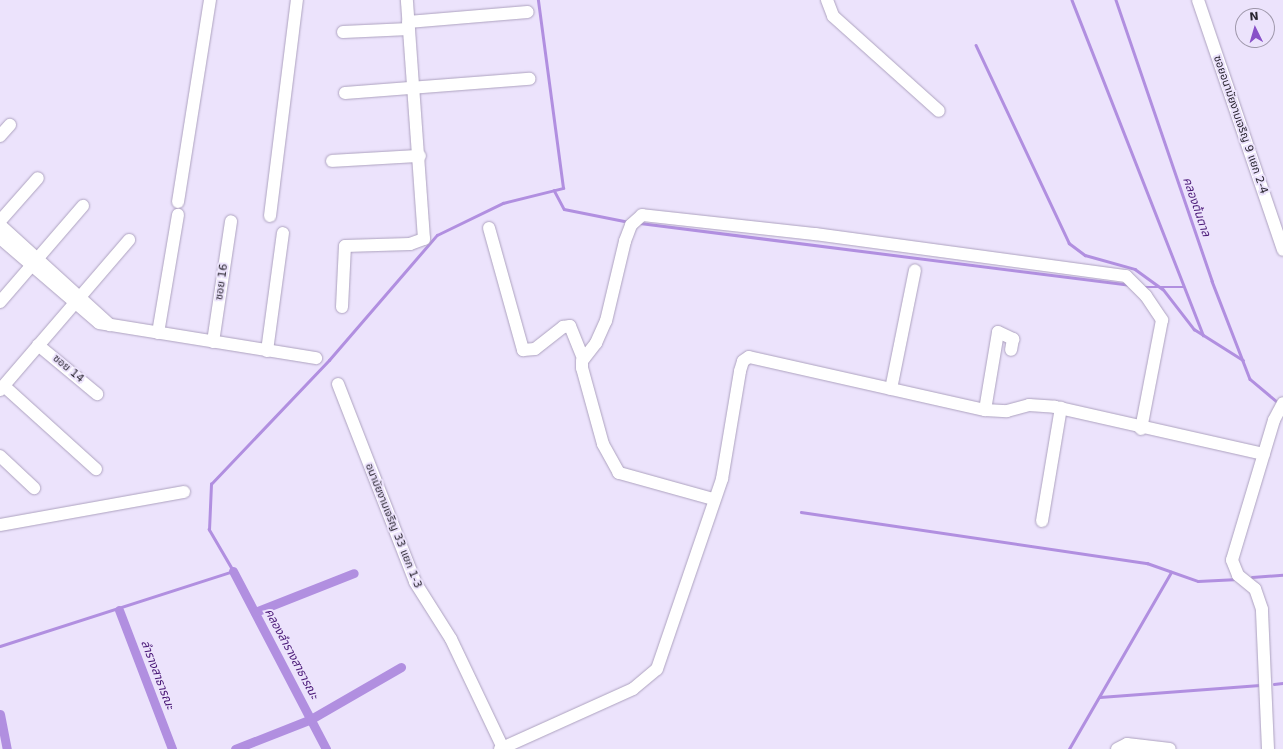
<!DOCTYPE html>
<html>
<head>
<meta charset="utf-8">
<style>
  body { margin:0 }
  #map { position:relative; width:1283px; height:749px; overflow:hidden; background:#ece3fc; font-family:"DejaVu Sans","Noto Sans Thai",sans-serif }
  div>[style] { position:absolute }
  .stream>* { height:2.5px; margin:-1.25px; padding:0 1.25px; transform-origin:1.25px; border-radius:1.25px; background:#b18fe0 }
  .canal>* { height:9px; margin:-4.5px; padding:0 4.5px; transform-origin:4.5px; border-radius:4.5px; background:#b18fe0 }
  .roads { filter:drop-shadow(0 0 1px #ada2bf) drop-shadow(0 0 1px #ada2bf) }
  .minor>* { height:12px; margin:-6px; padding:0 6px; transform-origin:6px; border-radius:6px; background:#fff }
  span { translate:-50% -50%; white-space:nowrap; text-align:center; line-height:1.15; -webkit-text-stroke:4px #ece3fc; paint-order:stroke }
  .street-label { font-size:11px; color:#28242f }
  .water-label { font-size:12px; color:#4a1877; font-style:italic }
  .north { position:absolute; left:1235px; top:8px; width:40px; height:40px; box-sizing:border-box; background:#ece3fc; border:1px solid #9e97aa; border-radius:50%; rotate:355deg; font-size:11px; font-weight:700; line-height:16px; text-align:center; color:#28242f }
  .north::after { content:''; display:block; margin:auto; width:14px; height:18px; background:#8951c8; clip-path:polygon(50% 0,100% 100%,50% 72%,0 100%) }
</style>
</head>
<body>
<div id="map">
  <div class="stream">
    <div style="left:1072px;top:0;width:360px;rotate:68.6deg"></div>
    <div style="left:1116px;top:0;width:297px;rotate:71.1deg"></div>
    <div style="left:1212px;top:281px;width:105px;rotate:68.8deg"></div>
    <div style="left:1250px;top:379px;width:38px;rotate:40deg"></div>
    <div style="left:976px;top:45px;width:219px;rotate:64.8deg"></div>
    <div style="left:1069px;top:243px;width:20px;rotate:37deg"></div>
    <div style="left:1085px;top:255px;width:52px;rotate:15.6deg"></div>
    <div style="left:1135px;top:269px;width:34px;rotate:36deg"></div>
    <div style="left:1163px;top:289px;width:51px;rotate:52.2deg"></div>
    <div style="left:1194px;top:329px;width:58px;rotate:32.3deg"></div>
    <div style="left:554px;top:190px;width:21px;rotate:62deg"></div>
    <div style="left:564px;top:209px;width:66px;rotate:11.3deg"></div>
    <div style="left:640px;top:223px;width:493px;rotate:7.2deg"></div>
    <div style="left:1144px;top:287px;width:40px"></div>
    <div style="left:801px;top:512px;width:350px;rotate:8.4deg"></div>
    <div style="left:1147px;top:563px;width:54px;rotate:19.4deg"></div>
    <div style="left:1198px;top:581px;width:35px;rotate:-3deg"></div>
    <div style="left:1252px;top:577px;width:31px;rotate:-4deg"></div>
    <div style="left:0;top:646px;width:245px;rotate:-17.8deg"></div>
    <div style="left:233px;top:571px;width:48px;rotate:-120.3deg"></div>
    <div style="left:209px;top:530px;width:46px;rotate:-87.5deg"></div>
    <div style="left:211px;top:484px;width:171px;rotate:-46.4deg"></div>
    <div style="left:329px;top:360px;width:165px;rotate:-49.2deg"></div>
    <div style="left:437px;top:235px;width:73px;rotate:-25.9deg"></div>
    <div style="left:503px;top:203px;width:62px;rotate:-14deg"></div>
    <div style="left:563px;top:188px;width:190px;rotate:-97.6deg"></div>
    <div style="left:1274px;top:684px;width:9px;rotate:-6deg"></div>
    <div style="left:1100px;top:697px;width:160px;rotate:-4.3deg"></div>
    <div style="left:1069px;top:749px;width:204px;rotate:-60deg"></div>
  </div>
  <div class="canal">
    <div style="left:233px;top:571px;width:201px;rotate:62.4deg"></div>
    <div style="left:119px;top:610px;width:149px;rotate:69.1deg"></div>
    <div style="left:255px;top:612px;width:106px;rotate:-21.5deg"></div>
    <div style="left:0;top:714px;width:36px;rotate:79deg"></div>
    <div style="left:235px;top:749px;width:82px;rotate:-21.5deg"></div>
    <div style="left:311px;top:719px;width:104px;rotate:-30deg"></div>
  </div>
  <div class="roads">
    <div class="minor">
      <div style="left:827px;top:0;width:17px;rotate:69deg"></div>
      <div style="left:833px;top:16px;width:142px;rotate:41.9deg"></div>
      <div style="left:1198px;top:0;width:264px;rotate:71.2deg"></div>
      <div style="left:408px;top:22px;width:120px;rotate:-4.8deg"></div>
      <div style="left:343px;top:32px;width:66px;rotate:-2.6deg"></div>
      <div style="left:345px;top:93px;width:185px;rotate:-4.4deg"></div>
      <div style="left:0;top:136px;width:15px;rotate:-48deg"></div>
      <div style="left:332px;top:161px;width:88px;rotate:-3.3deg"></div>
      <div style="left:178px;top:202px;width:205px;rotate:-81deg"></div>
      <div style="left:270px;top:216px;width:218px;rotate:-82.9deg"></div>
      <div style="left:0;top:221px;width:57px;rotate:-48.5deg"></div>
      <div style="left:0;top:225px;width:149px;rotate:42.3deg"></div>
      <div style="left:489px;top:228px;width:127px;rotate:74.4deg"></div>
      <div style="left:523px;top:350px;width:12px;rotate:-5deg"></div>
      <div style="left:535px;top:349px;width:36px;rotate:-38deg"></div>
      <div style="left:563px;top:327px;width:7px;rotate:-8deg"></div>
      <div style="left:570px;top:326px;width:35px;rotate:68deg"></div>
      <div style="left:0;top:238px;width:130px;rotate:40.6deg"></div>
      <div style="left:99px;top:323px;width:220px;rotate:9.2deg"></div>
      <div style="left:0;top:302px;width:127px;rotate:-49.2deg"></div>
      <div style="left:342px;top:307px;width:61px;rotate:-87.2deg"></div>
      <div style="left:345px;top:246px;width:65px;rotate:-1.8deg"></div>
      <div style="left:410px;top:244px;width:15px;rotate:-20deg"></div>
      <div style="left:424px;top:239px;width:240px;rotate:-94.1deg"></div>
      <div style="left:158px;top:333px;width:120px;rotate:-80.4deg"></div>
      <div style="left:213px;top:342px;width:122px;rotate:-81.5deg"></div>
      <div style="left:38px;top:345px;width:77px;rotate:39.7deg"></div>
      <div style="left:267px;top:351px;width:119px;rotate:-82.3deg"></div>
      <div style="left:338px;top:384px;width:212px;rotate:68.7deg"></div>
      <div style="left:415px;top:582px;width:67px;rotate:57.7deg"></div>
      <div style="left:451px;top:639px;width:121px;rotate:64.5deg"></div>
      <div style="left:4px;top:386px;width:124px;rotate:42.1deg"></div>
      <div style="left:891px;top:389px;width:121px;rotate:-78.6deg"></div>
      <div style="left:0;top:390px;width:198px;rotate:-49.3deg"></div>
      <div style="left:985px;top:410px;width:79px;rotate:-80.5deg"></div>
      <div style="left:998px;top:332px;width:17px;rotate:25deg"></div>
      <div style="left:1013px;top:339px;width:11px;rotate:100deg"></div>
      <div style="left:0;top:456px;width:47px;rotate:43.3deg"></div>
      <div style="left:713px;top:499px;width:98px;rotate:-164.5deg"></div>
      <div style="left:619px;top:473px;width:33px;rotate:-119deg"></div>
      <div style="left:603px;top:444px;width:79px;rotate:-105.4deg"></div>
      <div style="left:582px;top:368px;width:7px;rotate:-90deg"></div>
      <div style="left:582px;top:361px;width:23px;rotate:-52deg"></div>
      <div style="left:596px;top:343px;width:24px;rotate:-66deg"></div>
      <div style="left:606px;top:321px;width:82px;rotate:-76.6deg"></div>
      <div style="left:625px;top:241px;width:17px;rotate:-69deg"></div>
      <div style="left:631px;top:225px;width:15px;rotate:-42deg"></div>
      <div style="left:642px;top:215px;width:174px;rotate:6.3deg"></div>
      <div style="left:815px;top:234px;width:314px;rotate:7.7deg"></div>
      <div style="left:1126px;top:276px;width:28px;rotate:45deg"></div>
      <div style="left:1146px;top:296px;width:29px;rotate:56deg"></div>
      <div style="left:1162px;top:320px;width:111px;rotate:100.9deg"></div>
      <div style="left:1042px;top:521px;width:115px;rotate:-80.5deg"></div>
      <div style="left:0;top:525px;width:187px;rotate:-10.2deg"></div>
      <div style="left:500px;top:749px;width:146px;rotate:-24.3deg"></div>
      <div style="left:633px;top:689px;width:31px;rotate:-40deg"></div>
      <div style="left:657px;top:669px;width:201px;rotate:-71.1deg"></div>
      <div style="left:722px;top:479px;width:109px;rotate:-80.5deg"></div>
      <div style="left:740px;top:371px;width:10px;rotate:-73deg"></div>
      <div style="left:743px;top:361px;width:7px;rotate:-34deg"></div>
      <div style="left:749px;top:357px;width:242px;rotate:12.7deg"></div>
      <div style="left:985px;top:410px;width:22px;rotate:3deg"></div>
      <div style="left:1007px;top:411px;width:23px;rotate:-15deg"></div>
      <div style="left:1029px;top:405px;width:26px;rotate:4deg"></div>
      <div style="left:1055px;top:407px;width:214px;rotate:12.7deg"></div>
      <div style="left:1117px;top:749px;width:11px;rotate:-27deg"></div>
      <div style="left:1127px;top:744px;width:43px;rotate:6.6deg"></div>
      <div style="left:1268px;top:749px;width:140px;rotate:-92.5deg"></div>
      <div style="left:1262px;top:609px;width:21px;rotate:-109deg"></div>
      <div style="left:1255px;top:589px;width:22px;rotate:-141deg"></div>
      <div style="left:1238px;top:575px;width:16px;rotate:-112deg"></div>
      <div style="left:1232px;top:560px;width:146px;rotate:-73.3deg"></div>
      <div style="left:1274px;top:420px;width:19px;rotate:-62deg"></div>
    </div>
  </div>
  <div class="street-label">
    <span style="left:1240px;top:125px;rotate:71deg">ซอยอนามัยงามเจริญ 9 แยก 2-4</span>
    <span style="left:222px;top:282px;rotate:-82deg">ซอย 16</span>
    <span style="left:68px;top:369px;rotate:40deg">ซอย 14</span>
    <span style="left:393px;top:526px;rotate:68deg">อนามัยงามเจริญ 33 แยก 1-3</span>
  </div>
  <div class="water-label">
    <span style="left:1196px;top:207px;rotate:71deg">คลองต้นตาล</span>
    <span style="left:291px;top:654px;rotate:62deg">คลองลำรางสาธารณะ</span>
    <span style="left:157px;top:675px;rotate:69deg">ลำรางสาธารณะ</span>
  </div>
  <div class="north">N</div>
</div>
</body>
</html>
